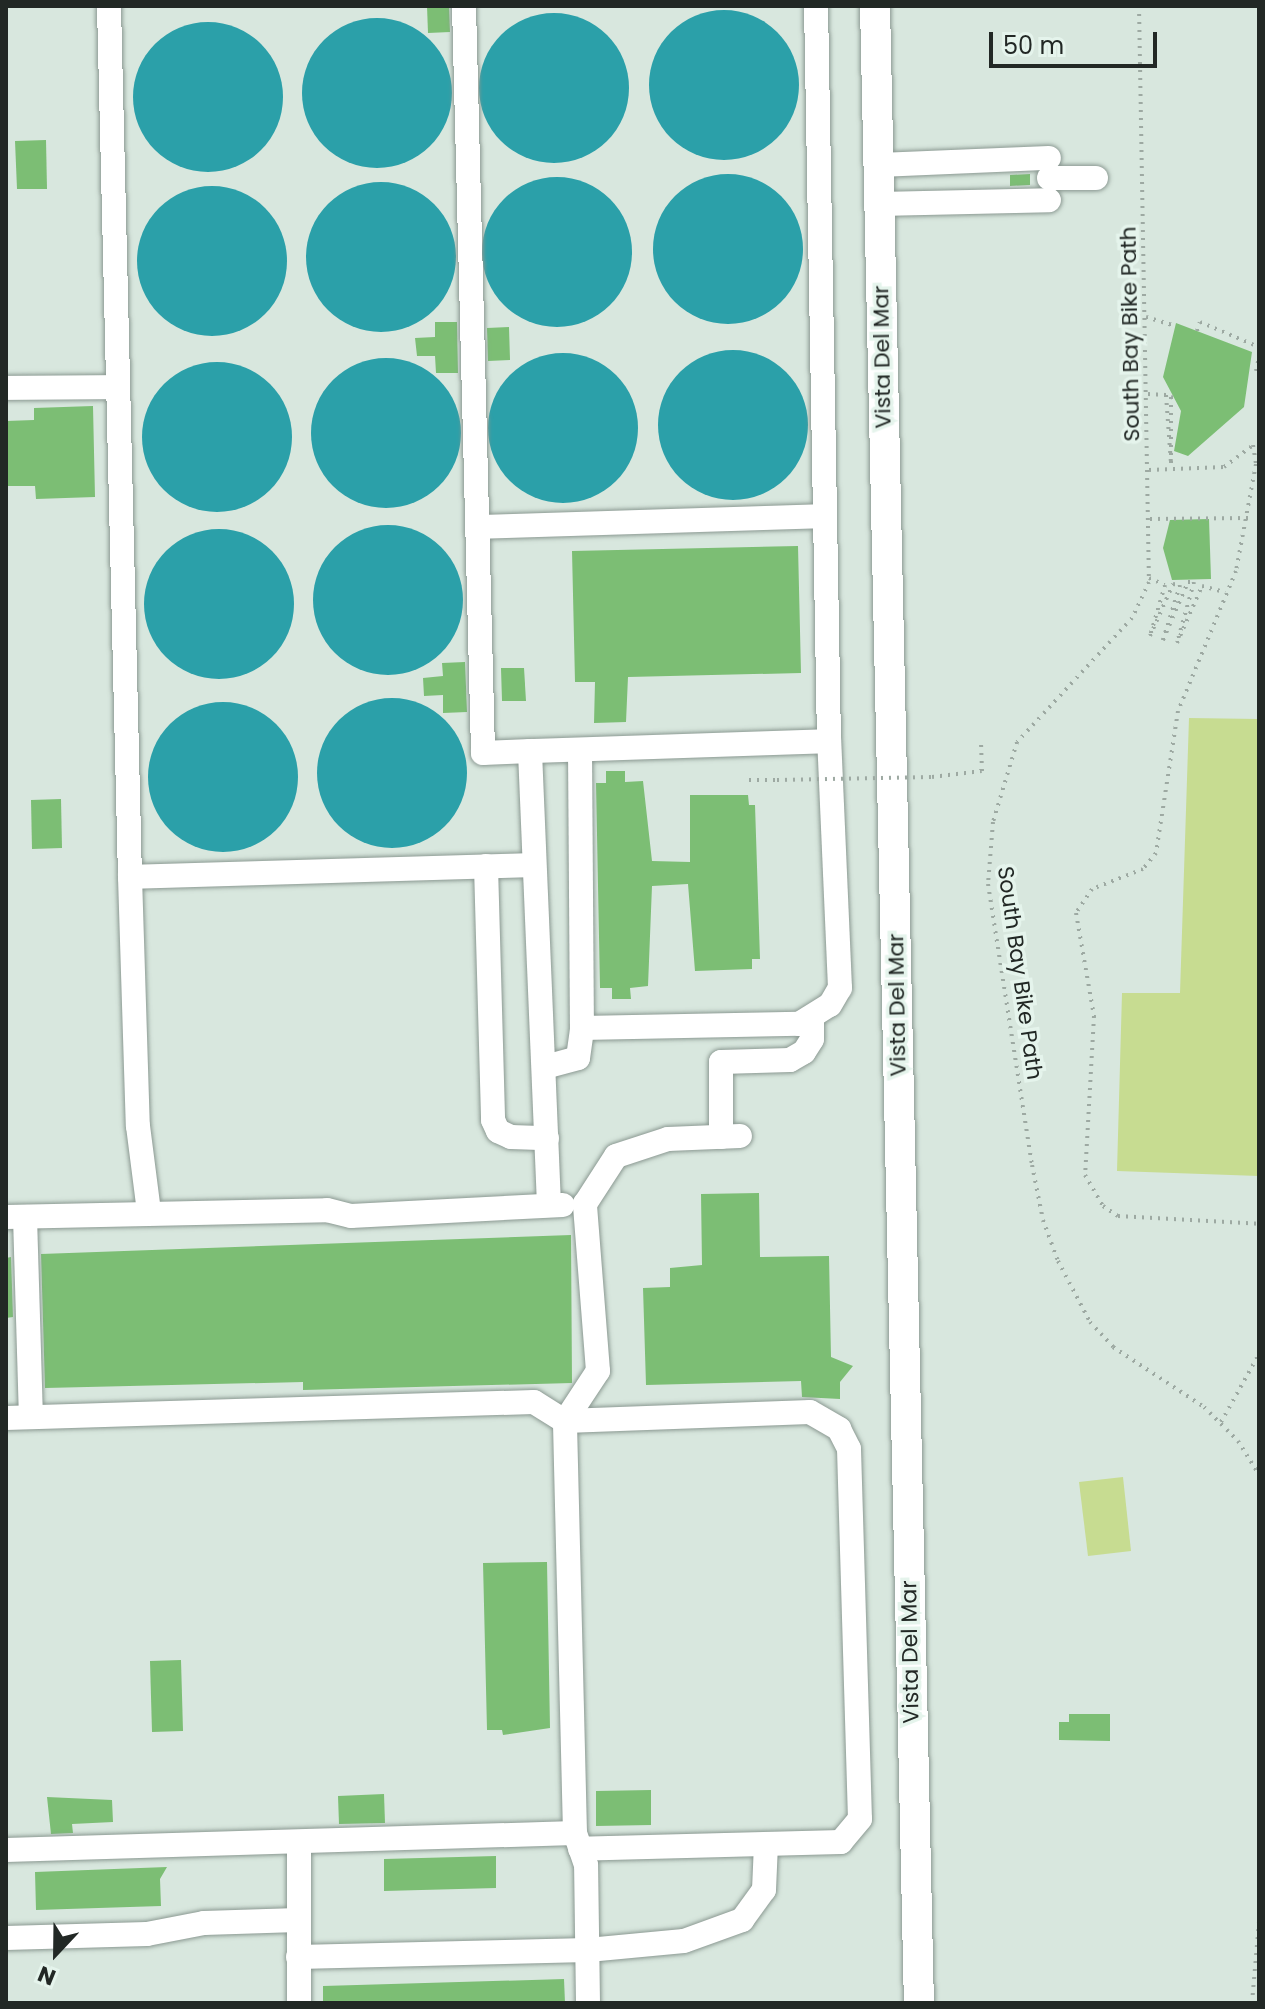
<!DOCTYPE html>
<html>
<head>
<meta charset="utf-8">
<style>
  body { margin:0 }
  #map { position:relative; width:1265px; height:2009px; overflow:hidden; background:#d8e7de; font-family:Poppins,sans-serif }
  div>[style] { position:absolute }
  .green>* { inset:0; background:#c7dc91 }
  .water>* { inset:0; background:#2ba0a9 }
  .round { border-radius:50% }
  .building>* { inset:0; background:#7cbe74 }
  .path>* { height:4px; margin-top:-2px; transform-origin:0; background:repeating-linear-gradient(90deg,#9da9a2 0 2px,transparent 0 8px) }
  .roads { filter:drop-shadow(0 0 2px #8b9992) drop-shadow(0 0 2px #8b9992) }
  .minor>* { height:24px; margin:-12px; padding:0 12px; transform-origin:12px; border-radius:12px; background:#fff }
  .major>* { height:30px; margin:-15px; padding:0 15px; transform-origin:15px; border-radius:15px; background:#fff }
  .path-bridge>* { height:4px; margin-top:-2px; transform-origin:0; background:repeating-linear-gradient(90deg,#9da9a2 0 2px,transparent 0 8px) }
  span { translate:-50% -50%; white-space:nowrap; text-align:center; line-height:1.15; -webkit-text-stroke:7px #e5f4ec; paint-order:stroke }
  .street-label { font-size:22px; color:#222825 }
  .frame { position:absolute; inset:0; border:8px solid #222825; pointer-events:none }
  .north { position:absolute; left:16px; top:1913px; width:80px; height:80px; -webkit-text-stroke:6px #e5f4ec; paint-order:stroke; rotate:202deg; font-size:22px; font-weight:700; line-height:32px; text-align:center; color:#222825 }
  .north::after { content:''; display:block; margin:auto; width:28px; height:36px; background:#222825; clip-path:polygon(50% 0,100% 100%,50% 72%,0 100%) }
  .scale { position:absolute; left:989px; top:32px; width:168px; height:36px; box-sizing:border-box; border:4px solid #222825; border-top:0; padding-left:10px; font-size:24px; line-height:28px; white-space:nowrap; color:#222825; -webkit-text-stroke:6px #e5f4ec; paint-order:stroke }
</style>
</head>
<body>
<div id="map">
  <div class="green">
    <div style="clip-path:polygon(1189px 718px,1259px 719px,1259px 1176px,1117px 1171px,1122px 993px,1180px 993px)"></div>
    <div style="clip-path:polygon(1123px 1477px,1131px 1551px,1088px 1556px,1079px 1482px)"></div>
  </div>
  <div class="water">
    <div class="round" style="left:649px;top:10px;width:150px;height:150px"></div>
    <div class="round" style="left:479px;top:13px;width:150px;height:150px"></div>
    <div class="round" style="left:302px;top:18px;width:150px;height:150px"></div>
    <div class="round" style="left:133px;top:22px;width:150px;height:150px"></div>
    <div class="round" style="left:653px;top:174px;width:150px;height:150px"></div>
    <div class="round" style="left:482px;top:177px;width:150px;height:150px"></div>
    <div class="round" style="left:306px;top:182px;width:150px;height:150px"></div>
    <div class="round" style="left:137px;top:186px;width:150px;height:150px"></div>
    <div class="round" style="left:658px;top:350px;width:150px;height:150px"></div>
    <div class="round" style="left:488px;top:353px;width:150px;height:150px"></div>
    <div class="round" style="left:311px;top:358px;width:150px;height:150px"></div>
    <div class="round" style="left:142px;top:362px;width:150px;height:150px"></div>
    <div class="round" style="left:313px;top:525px;width:150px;height:150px"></div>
    <div class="round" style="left:144px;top:529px;width:150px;height:150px"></div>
    <div class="round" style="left:317px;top:698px;width:150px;height:150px"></div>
    <div class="round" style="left:148px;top:702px;width:150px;height:150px"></div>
  </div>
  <div class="building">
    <div style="clip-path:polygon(427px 6px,449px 6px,450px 32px,428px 33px)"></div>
    <div style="clip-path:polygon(46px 140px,47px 189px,17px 189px,15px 141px)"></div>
    <div style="clip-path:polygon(1030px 174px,1030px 185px,1010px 186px,1010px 175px)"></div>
    <div style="clip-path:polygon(435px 322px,457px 322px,458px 373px,436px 373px,435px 356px,417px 356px,415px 338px,435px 337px)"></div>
    <div style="clip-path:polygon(1176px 323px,1252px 352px,1244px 407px,1188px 456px,1174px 451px,1181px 411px,1163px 377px)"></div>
    <div style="clip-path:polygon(509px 327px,510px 360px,488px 361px,487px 328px)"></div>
    <div style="clip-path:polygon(93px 406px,95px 497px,36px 499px,35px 486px,6px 486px,6px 421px,34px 420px,34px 408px)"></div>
    <div style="clip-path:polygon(1209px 519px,1211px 579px,1172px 580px,1163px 548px,1170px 520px)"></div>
    <div style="clip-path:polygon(798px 546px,801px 673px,628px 677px,626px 722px,594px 723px,595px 682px,575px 682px,572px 551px)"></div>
    <div style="clip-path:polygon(465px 662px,467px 712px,443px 713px,443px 695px,424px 696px,423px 678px,443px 676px,442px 663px)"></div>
    <div style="clip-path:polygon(501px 668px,524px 668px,526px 701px,502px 701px)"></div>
    <div style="clip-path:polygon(606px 771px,625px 771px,625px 782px,643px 781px,652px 861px,690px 862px,690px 795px,748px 795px,749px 805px,755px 805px,760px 959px,752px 959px,752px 969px,695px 971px,688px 884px,652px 886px,648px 986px,630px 988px,631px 999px,612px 999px,612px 988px,600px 988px,596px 783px,606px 783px)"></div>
    <div style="clip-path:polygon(61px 799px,62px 848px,32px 849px,31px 800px)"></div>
    <div style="clip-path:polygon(759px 1193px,760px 1257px,829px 1256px,831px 1357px,853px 1366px,840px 1382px,840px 1399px,802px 1397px,801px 1381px,646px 1385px,643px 1288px,670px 1287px,670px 1268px,702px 1265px,701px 1194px)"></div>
    <div style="clip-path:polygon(571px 1235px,572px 1383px,303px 1390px,303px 1382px,45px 1388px,41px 1254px)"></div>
    <div style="clip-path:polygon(11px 1257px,13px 1317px,6px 1318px,6px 1258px)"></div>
    <div style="clip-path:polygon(547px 1562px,550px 1728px,503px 1735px,502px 1730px,487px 1730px,483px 1563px)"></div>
    <div style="clip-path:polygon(181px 1660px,183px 1731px,152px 1732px,150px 1661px)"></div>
    <div style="clip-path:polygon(1069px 1714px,1110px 1714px,1110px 1741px,1059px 1740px,1059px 1722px,1069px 1722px)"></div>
    <div style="clip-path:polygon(651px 1790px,651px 1825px,596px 1826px,596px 1791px)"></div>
    <div style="clip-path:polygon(384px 1794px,385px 1823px,339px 1824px,338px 1796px)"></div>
    <div style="clip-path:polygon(47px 1797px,112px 1800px,113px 1822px,72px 1824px,73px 1833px,51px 1834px)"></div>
    <div style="clip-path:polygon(496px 1856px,496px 1888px,384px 1891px,384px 1859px)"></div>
    <div style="clip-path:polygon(167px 1867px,160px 1879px,161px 1906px,36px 1910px,35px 1872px)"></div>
    <div style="clip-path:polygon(564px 1979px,565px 2003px,323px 2003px,323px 1986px)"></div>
  </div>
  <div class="path">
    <div style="left:1139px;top:6px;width:576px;rotate:89.01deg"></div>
    <div style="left:1149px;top:582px;width:40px;rotate:115deg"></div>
    <div style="left:1132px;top:618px;width:169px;rotate:132.8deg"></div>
    <div style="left:1017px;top:742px;width:84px;rotate:106.7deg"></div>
    <div style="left:993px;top:822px;width:62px;rotate:94.6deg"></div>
    <div style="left:988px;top:884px;width:284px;rotate:81.1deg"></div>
    <div style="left:1032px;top:1165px;width:56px;rotate:78.7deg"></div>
    <div style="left:1043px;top:1220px;width:44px;rotate:69.9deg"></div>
    <div style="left:1058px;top:1261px;width:69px;rotate:62.3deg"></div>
    <div style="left:1090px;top:1322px;width:34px;rotate:47deg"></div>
    <div style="left:1113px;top:1347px;width:109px;rotate:33.4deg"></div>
    <div style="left:1204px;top:1407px;width:48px;rotate:45deg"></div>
    <div style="left:1238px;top:1441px;width:40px;rotate:58deg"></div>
    <div style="left:1146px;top:317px;width:30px;rotate:17deg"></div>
    <div style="left:1197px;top:331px;width:9px;rotate:-72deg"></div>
    <div style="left:1200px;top:322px;width:64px;rotate:23deg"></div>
    <div style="left:1256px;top:371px;width:14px;rotate:-78deg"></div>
    <div style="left:1148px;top:394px;width:18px;rotate:3deg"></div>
    <div style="left:1166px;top:395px;width:68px;rotate:85.8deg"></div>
    <div style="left:1171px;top:463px;width:66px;rotate:-90deg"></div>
    <div style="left:1171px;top:397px;width:3px;rotate:18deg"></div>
    <div style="left:1149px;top:470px;width:75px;rotate:-2.3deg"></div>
    <div style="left:1224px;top:467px;width:36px;rotate:-37deg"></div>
    <div style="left:1253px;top:445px;width:19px;rotate:81deg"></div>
    <div style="left:1256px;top:464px;width:109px;rotate:100.6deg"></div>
    <div style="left:1236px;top:571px;width:152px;rotate:112.5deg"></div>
    <div style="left:1178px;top:711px;width:144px;rotate:98.8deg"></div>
    <div style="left:1156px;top:853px;width:21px;rotate:129deg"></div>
    <div style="left:1143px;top:869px;width:55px;rotate:158.6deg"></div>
    <div style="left:1092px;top:889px;width:29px;rotate:124deg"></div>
    <div style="left:1076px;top:913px;width:105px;rotate:80.1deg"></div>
    <div style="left:1094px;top:1016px;width:159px;rotate:93.2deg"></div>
    <div style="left:1085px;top:1175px;width:36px;rotate:60deg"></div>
    <div style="left:1103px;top:1206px;width:18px;rotate:34deg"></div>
    <div style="left:1118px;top:1216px;width:141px;rotate:3.2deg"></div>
    <div style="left:1150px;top:519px;width:98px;rotate:-0.6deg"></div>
    <div style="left:1149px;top:578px;width:17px;rotate:24deg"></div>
    <div style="left:1165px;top:585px;width:53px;rotate:106.4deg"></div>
    <div style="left:1150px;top:636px;width:57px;rotate:-66.1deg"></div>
    <div style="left:1173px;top:584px;width:7px;rotate:8deg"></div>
    <div style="left:1180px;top:585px;width:58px;rotate:107.2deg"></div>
    <div style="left:1163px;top:640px;width:63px;rotate:-66.7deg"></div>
    <div style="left:1188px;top:582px;width:6px"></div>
    <div style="left:1194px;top:582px;width:63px;rotate:105.6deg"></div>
    <div style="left:1177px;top:643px;width:62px;rotate:-66.3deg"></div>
    <div style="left:1202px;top:586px;width:24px;rotate:15deg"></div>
    <div style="left:932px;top:777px;width:50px;rotate:-6.8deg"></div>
    <div style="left:982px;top:771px;width:32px;rotate:-92deg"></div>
    <div style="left:749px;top:780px;width:28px"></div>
    <div style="left:1221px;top:1422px;width:78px;rotate:-60.8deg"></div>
    <div style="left:1252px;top:2003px;width:81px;rotate:-85.1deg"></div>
  </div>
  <div class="roads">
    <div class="minor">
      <div style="left:109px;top:6px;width:871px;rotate:88.62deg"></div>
      <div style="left:130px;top:877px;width:249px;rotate:88.2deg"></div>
      <div style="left:138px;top:1126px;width:87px;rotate:82.7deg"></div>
      <div style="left:464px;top:6px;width:747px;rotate:88.54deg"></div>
      <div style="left:483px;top:753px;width:47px;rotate:-2.4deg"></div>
      <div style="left:879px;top:165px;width:170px;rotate:-2.4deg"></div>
      <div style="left:1049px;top:178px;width:47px"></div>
      <div style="left:879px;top:204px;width:170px;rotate:-1.3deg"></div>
      <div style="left:6px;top:388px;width:112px;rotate:-0.5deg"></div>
      <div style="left:478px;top:527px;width:346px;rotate:-1.8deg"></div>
      <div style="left:580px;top:750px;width:278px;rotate:89.6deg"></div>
      <div style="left:486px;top:866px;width:254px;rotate:88.4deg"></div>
      <div style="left:493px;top:1120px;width:12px;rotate:66deg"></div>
      <div style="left:498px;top:1131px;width:14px;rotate:25deg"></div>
      <div style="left:511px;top:1137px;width:36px;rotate:2deg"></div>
      <div style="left:130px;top:877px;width:402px;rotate:-1.7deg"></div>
      <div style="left:545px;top:1067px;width:34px;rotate:-15deg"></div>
      <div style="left:578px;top:1058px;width:30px;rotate:-82deg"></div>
      <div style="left:582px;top:1028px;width:217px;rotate:-1.1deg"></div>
      <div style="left:799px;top:1024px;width:36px;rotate:-32deg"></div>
      <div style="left:830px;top:1005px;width:20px;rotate:-60deg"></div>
      <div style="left:840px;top:988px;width:247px;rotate:-92.5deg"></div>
      <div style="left:829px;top:741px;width:735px;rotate:-91.01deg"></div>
      <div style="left:721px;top:1137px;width:75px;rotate:-90deg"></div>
      <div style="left:721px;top:1062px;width:69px;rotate:-1.7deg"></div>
      <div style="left:790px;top:1060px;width:16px;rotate:-30deg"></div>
      <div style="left:804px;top:1052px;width:15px;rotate:-58deg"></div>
      <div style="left:812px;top:1039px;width:20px;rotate:-90deg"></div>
      <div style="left:549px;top:1205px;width:454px;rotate:-92.4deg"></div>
      <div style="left:530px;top:751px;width:299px;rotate:-1.9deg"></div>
      <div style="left:6px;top:1217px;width:321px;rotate:-1.2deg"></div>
      <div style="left:327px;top:1210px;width:25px;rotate:14deg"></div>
      <div style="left:351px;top:1216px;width:212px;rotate:-3deg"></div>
      <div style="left:25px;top:1217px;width:200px;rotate:88.3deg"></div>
      <div style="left:6px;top:1418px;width:528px;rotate:-1.74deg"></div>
      <div style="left:534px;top:1402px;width:36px;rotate:32deg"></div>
      <div style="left:565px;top:1421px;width:245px;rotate:-2.1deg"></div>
      <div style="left:810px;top:1412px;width:34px;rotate:30deg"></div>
      <div style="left:839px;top:1429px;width:22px;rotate:63deg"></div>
      <div style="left:849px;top:1449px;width:370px;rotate:88.3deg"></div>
      <div style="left:860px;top:1819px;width:30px;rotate:130deg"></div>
      <div style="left:841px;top:1842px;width:261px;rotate:178.5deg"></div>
      <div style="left:6px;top:1850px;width:569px;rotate:-1.71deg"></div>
      <div style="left:6px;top:1938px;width:141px;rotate:-1.6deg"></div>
      <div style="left:147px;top:1934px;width:58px;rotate:-10.9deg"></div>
      <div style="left:204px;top:1923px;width:94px;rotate:-1.8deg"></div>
      <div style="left:298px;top:1957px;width:290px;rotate:-1.4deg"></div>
      <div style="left:588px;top:1950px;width:96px;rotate:-5.4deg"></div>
      <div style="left:684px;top:1941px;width:62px;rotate:-19.9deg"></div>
      <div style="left:742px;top:1920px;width:37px;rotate:-54deg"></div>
      <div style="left:764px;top:1890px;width:46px;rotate:-87.5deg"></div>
      <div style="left:299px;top:2003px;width:160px;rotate:-90deg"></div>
      <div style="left:588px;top:2003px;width:138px;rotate:-90.8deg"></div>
      <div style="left:586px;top:1865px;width:34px;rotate:-109deg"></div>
      <div style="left:575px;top:1833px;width:412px;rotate:-91.4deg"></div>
      <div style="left:565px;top:1421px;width:60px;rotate:-56.6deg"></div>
      <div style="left:598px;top:1371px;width:168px;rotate:-94.5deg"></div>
      <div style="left:585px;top:1204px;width:57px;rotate:-57.1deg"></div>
      <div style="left:616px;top:1156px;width:55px;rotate:-18.1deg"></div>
      <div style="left:668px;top:1139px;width:72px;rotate:-2.4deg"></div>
    </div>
    <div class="major">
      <div style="left:875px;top:6px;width:1997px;rotate:88.74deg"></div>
    </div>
  </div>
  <div class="path-bridge">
    <div style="left:777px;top:780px;width:155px;rotate:-1.1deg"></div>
  </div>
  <div class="street-label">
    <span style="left:1130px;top:334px;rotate:-91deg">South Bay Bike Path</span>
    <span style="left:882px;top:357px;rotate:-91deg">Vista Del Mar</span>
    <span style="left:1020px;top:973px;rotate:82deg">South Bay Bike Path</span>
    <span style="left:897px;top:1005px;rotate:-91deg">Vista Del Mar</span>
    <span style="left:910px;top:1652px;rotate:-91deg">Vista Del Mar</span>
  </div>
  <div class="frame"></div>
  <div class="north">N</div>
  <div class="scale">50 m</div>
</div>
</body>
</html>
